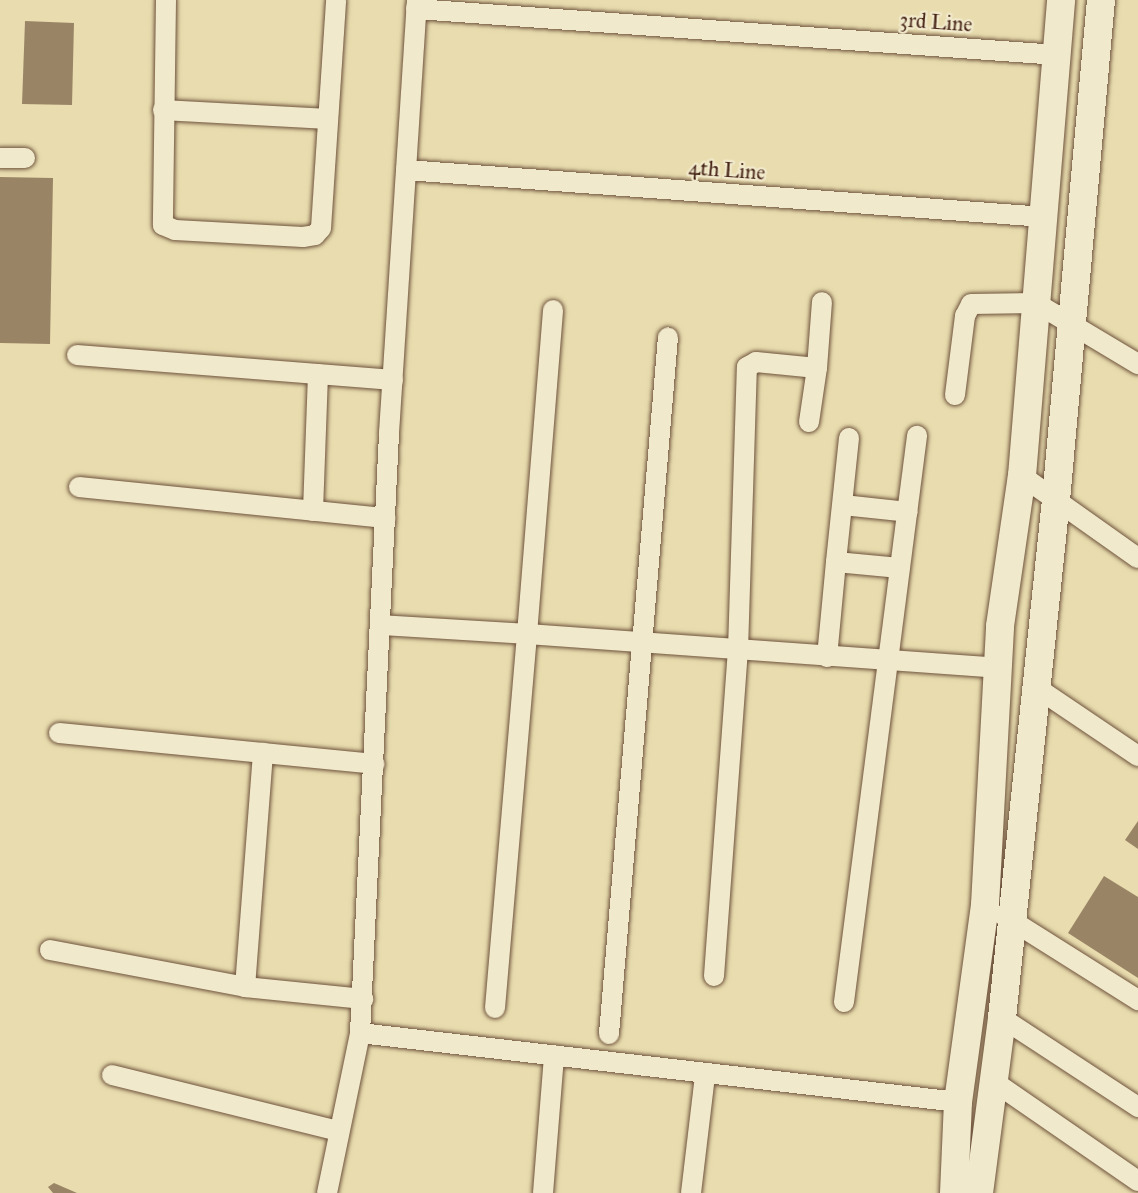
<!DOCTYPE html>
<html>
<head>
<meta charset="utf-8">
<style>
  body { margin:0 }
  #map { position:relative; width:1138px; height:1193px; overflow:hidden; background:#e9ddaf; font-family:"IM FELL Great Primer",serif }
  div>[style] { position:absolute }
  .building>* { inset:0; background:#9a8466 }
  .roads { filter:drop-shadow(0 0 2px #6e523c) drop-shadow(0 0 2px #6e523c) }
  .street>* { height:20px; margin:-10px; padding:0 10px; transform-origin:10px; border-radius:10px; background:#f1e9cb }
  .secondary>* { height:28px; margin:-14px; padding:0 14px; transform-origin:14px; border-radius:14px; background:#f1e9cb }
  span { translate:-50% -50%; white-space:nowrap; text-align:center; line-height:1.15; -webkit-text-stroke:4.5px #f1e9cb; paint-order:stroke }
  .street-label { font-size:21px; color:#452316 }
</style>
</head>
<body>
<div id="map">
  <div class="building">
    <div style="clip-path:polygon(25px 21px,74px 23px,72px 105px,22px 104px)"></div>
    <div style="clip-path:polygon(0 177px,53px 178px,50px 344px,0 343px)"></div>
    <div style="clip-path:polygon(1138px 821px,1138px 849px,1125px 840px)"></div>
    <div style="clip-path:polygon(1104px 876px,1138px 897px,1138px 978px,1068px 933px)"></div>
    <div style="clip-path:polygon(54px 1183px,77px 1193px,53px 1193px,48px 1187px)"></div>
  </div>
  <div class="roads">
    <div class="street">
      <div style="left:166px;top:0;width:225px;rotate:90.8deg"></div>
      <div style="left:163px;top:225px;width:13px;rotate:23deg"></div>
      <div style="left:175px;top:230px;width:128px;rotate:3.1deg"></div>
      <div style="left:303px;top:237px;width:12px;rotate:-9deg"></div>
      <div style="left:315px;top:235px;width:9px;rotate:-49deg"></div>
      <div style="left:321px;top:228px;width:228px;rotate:-86.2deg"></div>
      <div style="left:416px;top:9px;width:643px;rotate:4.1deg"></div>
      <div style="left:163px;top:110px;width:165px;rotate:3.1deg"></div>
      <div style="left:0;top:158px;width:25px"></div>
      <div style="left:406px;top:170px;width:640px;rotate:4.21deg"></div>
      <div style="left:77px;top:355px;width:317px;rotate:4.5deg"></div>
      <div style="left:955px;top:395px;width:80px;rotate:-82.8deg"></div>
      <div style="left:965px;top:316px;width:13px;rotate:-63deg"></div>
      <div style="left:971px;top:304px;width:65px;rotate:-0.9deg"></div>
      <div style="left:1036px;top:303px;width:119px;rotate:30.9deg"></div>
      <div style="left:809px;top:422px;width:55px;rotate:-81.6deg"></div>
      <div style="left:849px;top:438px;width:125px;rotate:96deg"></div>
      <div style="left:836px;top:562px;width:64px;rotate:5.4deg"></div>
      <div style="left:1022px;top:476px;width:142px;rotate:35.3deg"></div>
      <div style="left:79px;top:487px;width:308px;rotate:5.8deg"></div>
      <div style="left:843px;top:505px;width:65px;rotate:6.1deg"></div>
      <div style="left:313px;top:511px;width:137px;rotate:-87.9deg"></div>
      <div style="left:380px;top:625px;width:147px;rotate:3.5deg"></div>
      <div style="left:527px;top:634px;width:325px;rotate:-85.4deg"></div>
      <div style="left:827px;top:657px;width:95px;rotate:-84.6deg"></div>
      <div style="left:1037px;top:688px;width:122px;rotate:34deg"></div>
      <div style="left:59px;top:733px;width:317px;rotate:5.6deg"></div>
      <div style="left:1003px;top:915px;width:160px;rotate:32.2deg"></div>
      <div style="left:50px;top:950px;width:198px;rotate:10.7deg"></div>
      <div style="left:245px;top:987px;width:119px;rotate:5.8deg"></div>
      <div style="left:714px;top:976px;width:327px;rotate:-85.8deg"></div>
      <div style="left:738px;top:650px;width:283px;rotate:-88.2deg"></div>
      <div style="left:747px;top:367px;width:10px;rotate:-29deg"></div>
      <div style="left:756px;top:362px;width:61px;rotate:5.6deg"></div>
      <div style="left:817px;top:368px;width:66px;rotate:-85.7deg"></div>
      <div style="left:245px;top:987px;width:235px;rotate:-85.6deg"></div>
      <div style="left:844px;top:1002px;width:571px;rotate:-82.65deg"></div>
      <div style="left:495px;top:1008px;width:375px;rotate:-85.1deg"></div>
      <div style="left:527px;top:634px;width:472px;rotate:4.1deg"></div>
      <div style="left:1002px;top:1018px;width:163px;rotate:33.2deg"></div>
      <div style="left:360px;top:1033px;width:602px;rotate:6.58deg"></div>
      <div style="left:609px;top:1034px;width:699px;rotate:-85.16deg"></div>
      <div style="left:112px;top:1075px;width:233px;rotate:13.9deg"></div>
      <div style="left:993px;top:1081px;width:176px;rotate:34.6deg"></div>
      <div style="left:327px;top:1193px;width:163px;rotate:-78.3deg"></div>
      <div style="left:360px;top:1033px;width:601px;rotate:-87.23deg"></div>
      <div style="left:389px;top:433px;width:434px;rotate:-86.3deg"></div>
      <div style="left:543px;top:1193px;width:138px;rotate:-85.4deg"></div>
      <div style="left:691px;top:1193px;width:119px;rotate:-83.2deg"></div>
    </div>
    <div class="secondary">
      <div style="left:954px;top:1193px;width:91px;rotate:-87.5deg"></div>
      <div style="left:958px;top:1102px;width:199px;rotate:-82.2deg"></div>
      <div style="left:985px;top:905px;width:279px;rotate:-86.9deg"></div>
      <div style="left:1000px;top:626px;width:152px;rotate:-81.7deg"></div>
      <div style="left:1022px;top:476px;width:478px;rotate:-85.3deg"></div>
      <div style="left:979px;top:1193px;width:177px;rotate:-82.5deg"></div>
      <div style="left:1002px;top:1018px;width:521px;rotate:-84.05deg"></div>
      <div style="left:1056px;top:500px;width:502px;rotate:-84.86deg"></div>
    </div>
  </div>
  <div class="street-label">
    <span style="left:936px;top:22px;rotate:4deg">3rd Line</span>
    <span style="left:727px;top:170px;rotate:4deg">4th Line</span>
  </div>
</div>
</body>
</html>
